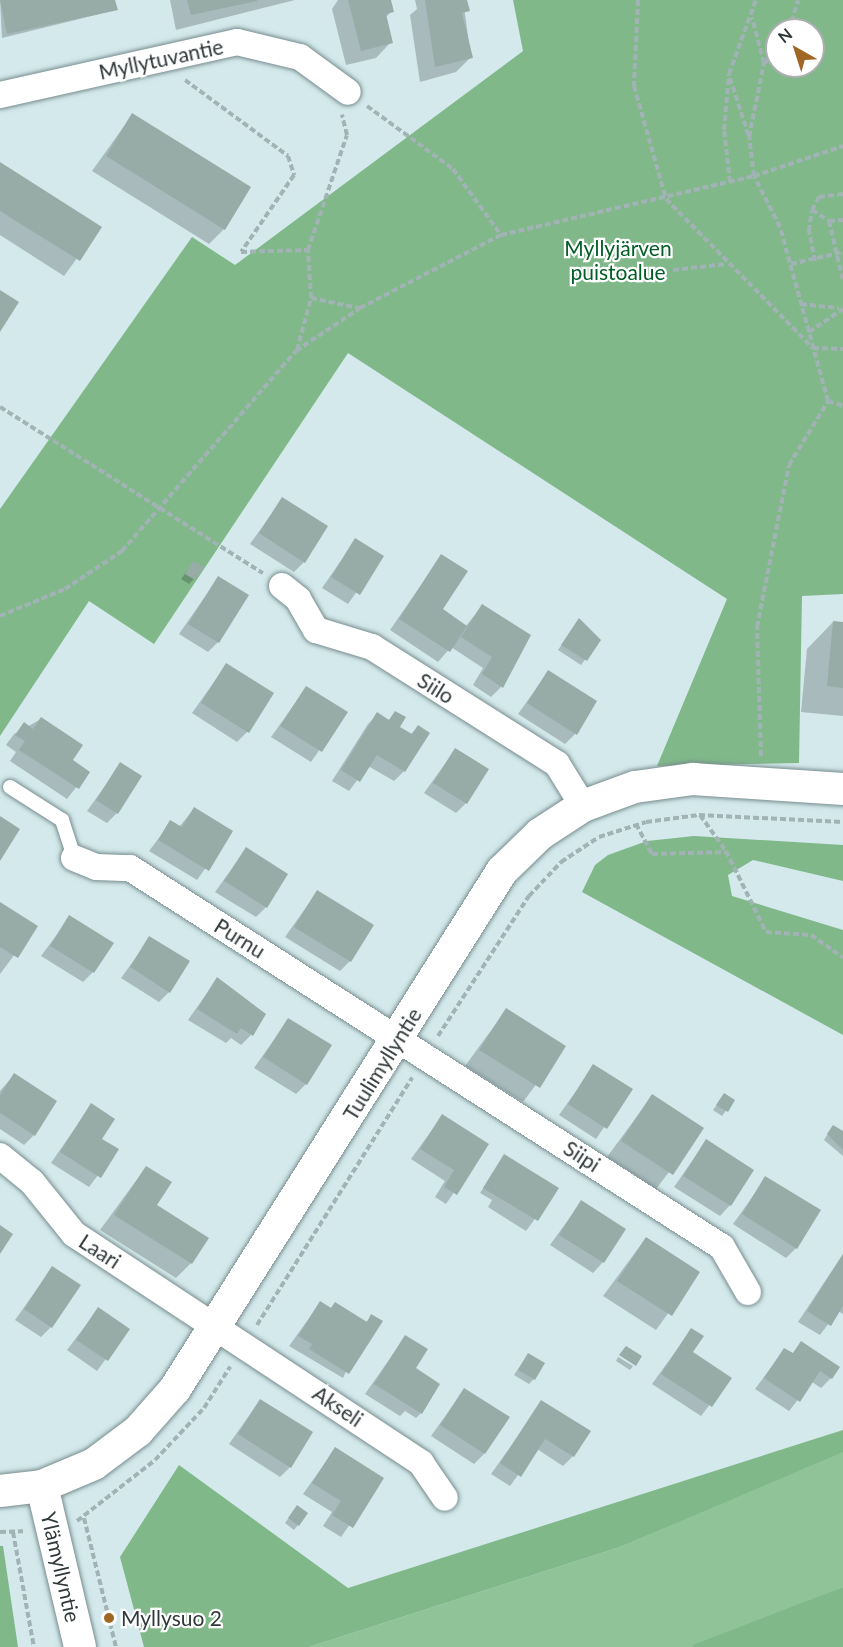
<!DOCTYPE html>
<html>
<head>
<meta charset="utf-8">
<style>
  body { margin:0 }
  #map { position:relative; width:843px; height:1647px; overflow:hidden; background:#d3e9eb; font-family:Lato,sans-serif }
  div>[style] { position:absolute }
  .green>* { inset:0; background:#91c399 }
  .forest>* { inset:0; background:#81b88a }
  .shadow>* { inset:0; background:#0003 }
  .building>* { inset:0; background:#98aca7 }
  .path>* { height:4px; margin-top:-2px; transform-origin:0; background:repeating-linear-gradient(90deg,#a1b3b4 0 6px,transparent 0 9px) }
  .roads { filter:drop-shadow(0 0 2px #788c8e) drop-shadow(0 0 2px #788c8e) }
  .service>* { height:14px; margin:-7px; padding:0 7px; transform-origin:7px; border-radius:7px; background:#fff }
  .minor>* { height:26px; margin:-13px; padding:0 13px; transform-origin:13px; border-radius:13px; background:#fff }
  .tertiary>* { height:32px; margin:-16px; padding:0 16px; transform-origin:16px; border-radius:16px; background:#fff }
  .dots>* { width:16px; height:16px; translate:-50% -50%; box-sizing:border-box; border:3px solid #fff; border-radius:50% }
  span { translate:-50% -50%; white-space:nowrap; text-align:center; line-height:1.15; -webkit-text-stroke:4.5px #fff; paint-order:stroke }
  .street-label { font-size:21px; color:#303839 }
  .park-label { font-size:21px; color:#035e26 }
  .poi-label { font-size:21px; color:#303839 }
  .left { translate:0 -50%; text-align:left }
  .north { position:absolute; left:765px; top:18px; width:60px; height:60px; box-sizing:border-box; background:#fff; border:2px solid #acafb0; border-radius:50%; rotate:321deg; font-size:16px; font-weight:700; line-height:24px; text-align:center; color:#303839 }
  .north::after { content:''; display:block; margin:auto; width:21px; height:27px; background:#9f6624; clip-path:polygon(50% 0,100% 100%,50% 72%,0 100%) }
</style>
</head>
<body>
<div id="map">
  <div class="green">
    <div style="clip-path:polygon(843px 1450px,843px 1587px,693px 1647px,309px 1647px,620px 1547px)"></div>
  </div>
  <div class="forest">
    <div style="clip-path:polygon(evenodd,513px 0,843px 0,843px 594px,802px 596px,799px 763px,657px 766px,727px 599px,348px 353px,154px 644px,89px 601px,0 736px,0 509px,192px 237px,235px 265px,523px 51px,513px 0,777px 30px,813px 30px,813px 66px,777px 66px,777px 30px)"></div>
    <div style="clip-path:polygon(694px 836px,843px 845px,843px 881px,753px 860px,728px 875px,732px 896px,843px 930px,843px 1035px,582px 892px,595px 865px,608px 855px,647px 841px)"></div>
    <div style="clip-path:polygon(843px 1430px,843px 1452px,620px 1547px,309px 1647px,144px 1647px,120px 1557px,179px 1465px,348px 1588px)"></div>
    <div style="clip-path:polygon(0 1546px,3px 1546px,18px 1647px,0 1647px)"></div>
    <div style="clip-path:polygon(843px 1587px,843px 1647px,693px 1647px,693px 1645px)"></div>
  </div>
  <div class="shadow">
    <div style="clip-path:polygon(0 0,114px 0,116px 10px,2px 38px)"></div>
    <div style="clip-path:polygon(170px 0,295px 0,176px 30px)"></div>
    <div style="clip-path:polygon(338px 0,389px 0,392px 11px,385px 18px,391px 42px,376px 58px,346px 65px,332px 9px)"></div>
    <div style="clip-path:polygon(415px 0,463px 0,471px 57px,456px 72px,420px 82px,410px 15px,417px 9px)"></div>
    <div style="clip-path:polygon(132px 115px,224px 229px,209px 244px,92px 171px)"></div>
    <div style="clip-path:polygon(0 164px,99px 228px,64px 276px,0 235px)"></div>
    <div style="clip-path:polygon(282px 499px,304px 562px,294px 572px,250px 544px)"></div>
    <div style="clip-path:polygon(356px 539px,382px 556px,348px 604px,322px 588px)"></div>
    <div style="clip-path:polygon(441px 556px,441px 610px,465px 627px,482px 606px,501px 687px,491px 697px,473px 685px,483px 668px,451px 647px,438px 662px,390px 630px)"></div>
    <div style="clip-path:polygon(193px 563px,194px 579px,189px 584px,181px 579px)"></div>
    <div style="clip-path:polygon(218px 578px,218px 642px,208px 652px,179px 634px)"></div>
    <div style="clip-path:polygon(579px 620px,599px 641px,581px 665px,558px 650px)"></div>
    <div style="clip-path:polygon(833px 622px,843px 623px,843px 716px,801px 712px,807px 649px)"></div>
    <div style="clip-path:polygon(226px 665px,247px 732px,237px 742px,192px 713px)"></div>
    <div style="clip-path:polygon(548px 672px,575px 734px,565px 744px,518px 714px)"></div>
    <div style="clip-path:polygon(306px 688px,346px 712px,311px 762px,271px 737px)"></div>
    <div style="clip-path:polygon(395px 713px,398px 727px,410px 735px,418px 727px,428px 733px,404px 771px,394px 781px,368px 766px,349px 791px,332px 781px,368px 724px,378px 714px,388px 721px)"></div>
    <div style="clip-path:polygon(41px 719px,71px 761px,88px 772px,67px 799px,10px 761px,16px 752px,6px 745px,14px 734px)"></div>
    <div style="clip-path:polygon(455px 750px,466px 803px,456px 813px,424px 793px)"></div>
    <div style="clip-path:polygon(121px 764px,117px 813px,107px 823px,87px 811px)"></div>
    <div style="clip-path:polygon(194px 809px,231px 832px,197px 880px,149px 851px,171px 822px,179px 827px)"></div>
    <div style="clip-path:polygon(246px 849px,266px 907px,256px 917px,215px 892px)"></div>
    <div style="clip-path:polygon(317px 892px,350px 961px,340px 971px,285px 937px)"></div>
    <div style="clip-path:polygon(0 903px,36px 926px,0 974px)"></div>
    <div style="clip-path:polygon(70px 917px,93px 972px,83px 982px,41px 956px)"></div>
    <div style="clip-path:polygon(150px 938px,169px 992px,159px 1002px,121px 978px)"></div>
    <div style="clip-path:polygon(217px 979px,251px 1035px,241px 1045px,231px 1038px,226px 1043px,188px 1020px)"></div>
    <div style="clip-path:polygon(506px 1010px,564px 1047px,523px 1102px,465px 1066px)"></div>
    <div style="clip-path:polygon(288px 1020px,306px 1084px,296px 1094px,254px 1068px)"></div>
    <div style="clip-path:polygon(594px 1066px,630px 1089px,596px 1139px,559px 1115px)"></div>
    <div style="clip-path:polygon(14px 1075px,34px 1135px,24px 1145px,0 1129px,0 1091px)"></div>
    <div style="clip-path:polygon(724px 1095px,733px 1101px,722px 1116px,713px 1110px)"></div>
    <div style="clip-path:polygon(652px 1096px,702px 1129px,656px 1189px,607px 1157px)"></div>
    <div style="clip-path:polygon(91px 1105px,100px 1139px,117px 1150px,89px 1187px,51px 1163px)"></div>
    <div style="clip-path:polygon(442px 1116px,487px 1144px,446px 1204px,435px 1197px,445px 1181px,411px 1159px)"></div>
    <div style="clip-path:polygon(829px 1132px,843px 1133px,843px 1156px,824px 1140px)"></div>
    <div style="clip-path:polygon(706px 1141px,730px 1205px,720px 1216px,674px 1187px)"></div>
    <div style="clip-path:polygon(504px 1156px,557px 1189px,526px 1231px,488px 1207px,492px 1200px,480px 1193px)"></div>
    <div style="clip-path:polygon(146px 1167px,155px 1205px,191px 1263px,176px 1278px,100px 1230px)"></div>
    <div style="clip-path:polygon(766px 1178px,796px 1248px,786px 1258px,733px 1224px)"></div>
    <div style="clip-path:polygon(581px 1202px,603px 1262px,593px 1273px,550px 1245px)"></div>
    <div style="clip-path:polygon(646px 1238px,698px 1272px,656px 1330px,603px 1296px)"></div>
    <div style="clip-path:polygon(843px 1254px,843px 1314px,838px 1311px,820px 1335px,798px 1322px)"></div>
    <div style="clip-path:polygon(52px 1268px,51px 1327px,41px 1337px,15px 1320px)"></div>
    <div style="clip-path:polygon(320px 1303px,365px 1323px,372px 1316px,343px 1378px,289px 1346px)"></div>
    <div style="clip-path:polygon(98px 1309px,128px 1329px,97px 1371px,67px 1350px)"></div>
    <div style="clip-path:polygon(691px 1330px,691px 1353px,730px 1378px,701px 1416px,652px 1384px)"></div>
    <div style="clip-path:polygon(405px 1337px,421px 1413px,416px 1418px,405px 1411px,400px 1416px,365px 1394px)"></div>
    <div style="clip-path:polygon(801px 1343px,831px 1378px,821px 1388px,812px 1382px,789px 1411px,755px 1389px,784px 1350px,792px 1354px)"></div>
    <div style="clip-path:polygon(528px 1354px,534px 1379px,529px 1384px,514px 1375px)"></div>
    <div style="clip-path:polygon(618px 1357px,633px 1366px,630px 1370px,616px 1361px)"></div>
    <div style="clip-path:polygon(464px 1390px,484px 1454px,474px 1464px,431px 1436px)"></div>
    <div style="clip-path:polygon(260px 1400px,290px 1467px,280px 1477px,229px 1444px)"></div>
    <div style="clip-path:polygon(542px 1402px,573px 1456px,563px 1466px,537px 1449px,510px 1486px,491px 1474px)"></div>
    <div style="clip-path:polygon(335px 1449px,382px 1479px,341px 1537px,323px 1526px,332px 1512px,303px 1494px)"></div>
    <div style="clip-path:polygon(293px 1512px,298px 1525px,294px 1530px,285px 1523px)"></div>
  </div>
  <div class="building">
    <div style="clip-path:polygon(0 0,115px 0,118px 10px,7px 34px)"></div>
    <div style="clip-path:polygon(187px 0,257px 0,257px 1px,191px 15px)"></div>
    <div style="clip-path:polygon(348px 0,391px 0,394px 12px,386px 14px,393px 43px,361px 51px)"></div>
    <div style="clip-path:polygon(425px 0,467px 0,470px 11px,462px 13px,473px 58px,435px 67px)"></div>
    <div style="clip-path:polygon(132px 113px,251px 187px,225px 230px,106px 156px)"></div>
    <div style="clip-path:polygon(0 162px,102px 227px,80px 261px,0 211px)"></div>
    <div style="clip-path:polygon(0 290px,19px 302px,0 332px)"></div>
    <div style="clip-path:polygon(282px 497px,328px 526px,305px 563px,259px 533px)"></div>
    <div style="clip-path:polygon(355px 538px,384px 556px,360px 595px,331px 577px)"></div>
    <div style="clip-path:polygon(441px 554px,468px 571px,443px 609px,467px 626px,450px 652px,399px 619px)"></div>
    <div style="clip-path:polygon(193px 561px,204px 567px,195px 580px,185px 574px)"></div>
    <div style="clip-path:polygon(218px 576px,249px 595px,219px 643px,188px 624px)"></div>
    <div style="clip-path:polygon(482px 604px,531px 635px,503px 688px,482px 674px,492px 657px,461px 637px)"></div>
    <div style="clip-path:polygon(579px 618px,601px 640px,587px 661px,561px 645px)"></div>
    <div style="clip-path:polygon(833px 621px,843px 622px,843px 688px,827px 686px)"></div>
    <div style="clip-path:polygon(226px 663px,274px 693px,249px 733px,201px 703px)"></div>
    <div style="clip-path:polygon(548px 670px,597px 701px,577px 735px,527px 703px)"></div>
    <div style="clip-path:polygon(306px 686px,348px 712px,322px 752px,280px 726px)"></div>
    <div style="clip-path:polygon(395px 711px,406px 717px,400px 727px,412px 734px,418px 725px,430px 733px,405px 772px,377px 755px,360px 782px,341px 770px,377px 712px,389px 720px)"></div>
    <div style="clip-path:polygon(41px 717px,83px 745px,73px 760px,90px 772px,79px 789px,19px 750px,25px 741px,15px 735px,24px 722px,33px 729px)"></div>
    <div style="clip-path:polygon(455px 748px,489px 769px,467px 804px,433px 783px)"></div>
    <div style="clip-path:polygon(120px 762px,142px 776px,118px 814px,96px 800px)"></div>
    <div style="clip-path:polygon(194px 807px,233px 831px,209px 871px,158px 840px,170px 820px,182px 827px)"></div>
    <div style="clip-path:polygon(0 816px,20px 829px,0 861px)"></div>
    <div style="clip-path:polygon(246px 847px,288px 874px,267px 908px,224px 881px)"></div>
    <div style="clip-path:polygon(317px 890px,374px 925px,351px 962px,294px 927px)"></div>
    <div style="clip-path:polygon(0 902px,38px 926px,18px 958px,0 947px)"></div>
    <div style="clip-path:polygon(69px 915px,114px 943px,94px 973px,50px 946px)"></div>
    <div style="clip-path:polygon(149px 936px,190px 961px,170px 993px,130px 967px)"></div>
    <div style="clip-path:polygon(217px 977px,266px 1014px,253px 1036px,241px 1028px,237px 1034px,197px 1009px)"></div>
    <div style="clip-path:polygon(506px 1008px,566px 1046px,540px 1088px,479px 1050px)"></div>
    <div style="clip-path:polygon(288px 1018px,332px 1045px,307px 1085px,263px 1057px)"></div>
    <div style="clip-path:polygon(593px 1064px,633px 1089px,607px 1129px,568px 1104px)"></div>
    <div style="clip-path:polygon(14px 1073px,57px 1101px,35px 1136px,0 1113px,0 1095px)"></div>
    <div style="clip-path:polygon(724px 1093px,735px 1100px,728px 1112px,716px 1105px)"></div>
    <div style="clip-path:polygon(652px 1094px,704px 1128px,673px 1175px,621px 1141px)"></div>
    <div style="clip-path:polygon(91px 1103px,115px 1119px,102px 1139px,119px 1149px,101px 1178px,60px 1152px)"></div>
    <div style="clip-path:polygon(442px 1114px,489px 1144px,457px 1195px,444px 1187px,454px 1170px,420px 1149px)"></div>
    <div style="clip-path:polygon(833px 1125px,843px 1131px,843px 1150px,827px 1134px)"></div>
    <div style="clip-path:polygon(706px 1139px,754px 1170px,731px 1206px,683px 1176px)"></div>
    <div style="clip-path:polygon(504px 1154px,559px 1188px,538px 1221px,483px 1188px)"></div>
    <div style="clip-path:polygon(146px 1166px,172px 1182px,157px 1205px,209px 1238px,192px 1264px,114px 1215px)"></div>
    <div style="clip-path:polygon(765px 1176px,821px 1210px,797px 1249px,742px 1214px)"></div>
    <div style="clip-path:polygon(581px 1200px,626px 1229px,604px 1263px,559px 1235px)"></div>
    <div style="clip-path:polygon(0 1225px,13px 1234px,0 1254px)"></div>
    <div style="clip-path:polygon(646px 1237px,700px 1272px,672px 1316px,617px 1281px)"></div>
    <div style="clip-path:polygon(843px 1254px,843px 1306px,831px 1326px,807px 1311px)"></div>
    <div style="clip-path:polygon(52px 1266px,81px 1285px,52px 1328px,24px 1309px)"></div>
    <div style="clip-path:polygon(320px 1301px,331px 1308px,335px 1302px,367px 1322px,371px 1314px,383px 1321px,349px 1374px,309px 1349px,312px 1344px,298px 1336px)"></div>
    <div style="clip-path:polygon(98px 1307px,130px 1329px,108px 1361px,76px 1340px)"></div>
    <div style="clip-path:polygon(691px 1328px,704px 1336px,693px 1352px,732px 1378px,712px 1407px,661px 1374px)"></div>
    <div style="clip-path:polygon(405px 1335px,428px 1349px,416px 1368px,440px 1384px,422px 1414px,374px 1384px)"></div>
    <div style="clip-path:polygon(801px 1341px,840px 1367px,832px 1379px,820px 1371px,800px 1402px,764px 1378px,784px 1348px,793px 1353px)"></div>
    <div style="clip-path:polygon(626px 1346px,642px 1356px,636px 1366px,619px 1355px)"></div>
    <div style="clip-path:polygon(528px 1353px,545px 1363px,535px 1380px,518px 1370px)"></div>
    <div style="clip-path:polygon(464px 1388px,510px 1417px,485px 1454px,440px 1425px)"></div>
    <div style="clip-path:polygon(260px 1399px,313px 1432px,291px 1468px,238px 1434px)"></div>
    <div style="clip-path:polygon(541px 1400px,591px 1431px,574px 1457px,545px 1439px,521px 1477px,500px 1463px)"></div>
    <div style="clip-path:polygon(335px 1447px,384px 1478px,353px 1528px,332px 1515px,341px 1501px,312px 1483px)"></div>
    <div style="clip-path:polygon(297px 1505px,308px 1513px,299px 1526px,288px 1518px)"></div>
  </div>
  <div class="path">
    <div style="left:638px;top:0;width:86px;rotate:92.7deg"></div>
    <div style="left:634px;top:86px;width:117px;rotate:74.2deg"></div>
    <div style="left:666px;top:199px;width:209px;rotate:45.4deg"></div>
    <div style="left:813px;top:348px;width:30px;rotate:2deg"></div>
    <div style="left:789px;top:30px;width:31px;rotate:-73deg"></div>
    <div style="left:765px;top:63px;width:21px;rotate:-55deg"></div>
    <div style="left:730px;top:78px;width:62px;rotate:72.1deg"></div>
    <div style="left:185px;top:80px;width:128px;rotate:36.4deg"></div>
    <div style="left:288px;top:156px;width:20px;rotate:72deg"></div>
    <div style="left:294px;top:175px;width:93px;rotate:124.5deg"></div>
    <div style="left:241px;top:252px;width:67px;rotate:-1.7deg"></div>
    <div style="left:367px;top:106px;width:107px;rotate:36.2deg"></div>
    <div style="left:453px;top:169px;width:82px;rotate:54deg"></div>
    <div style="left:730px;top:182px;width:52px;rotate:-96.6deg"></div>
    <div style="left:724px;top:130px;width:56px;rotate:-84.9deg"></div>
    <div style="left:729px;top:74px;width:79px;rotate:-70deg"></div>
    <div style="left:812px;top:210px;width:20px;rotate:33deg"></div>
    <div style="left:829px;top:221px;width:61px;rotate:76.7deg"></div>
    <div style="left:829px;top:221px;width:14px;rotate:-4deg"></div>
    <div style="left:815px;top:261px;width:31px;rotate:-101deg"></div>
    <div style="left:809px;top:231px;width:21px;rotate:-82deg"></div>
    <div style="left:812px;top:210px;width:15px;rotate:-62deg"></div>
    <div style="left:819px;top:197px;width:24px;rotate:-7deg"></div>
    <div style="left:791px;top:264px;width:53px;rotate:-13deg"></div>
    <div style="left:673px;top:270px;width:54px;rotate:-6.3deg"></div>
    <div style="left:311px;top:298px;width:49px;rotate:11.8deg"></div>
    <div style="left:801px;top:304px;width:38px;rotate:6deg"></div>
    <div style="left:809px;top:332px;width:41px;rotate:-34.1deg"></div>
    <div style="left:297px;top:350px;width:54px;rotate:-74.9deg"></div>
    <div style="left:311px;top:298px;width:48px;rotate:-93.6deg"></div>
    <div style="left:308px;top:250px;width:121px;rotate:-71.3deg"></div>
    <div style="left:347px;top:135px;width:21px;rotate:-104deg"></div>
    <div style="left:828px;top:401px;width:16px;rotate:18deg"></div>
    <div style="left:0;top:407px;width:311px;rotate:32.3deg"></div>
    <div style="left:0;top:616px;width:70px;rotate:-22.6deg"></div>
    <div style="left:65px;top:589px;width:69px;rotate:-33.7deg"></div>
    <div style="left:122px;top:551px;width:265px;rotate:-49deg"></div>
    <div style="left:296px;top:351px;width:77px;rotate:-33.9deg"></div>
    <div style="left:360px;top:308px;width:159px;rotate:-27.4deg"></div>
    <div style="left:501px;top:235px;width:260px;rotate:-13.1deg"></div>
    <div style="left:754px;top:176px;width:39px;rotate:-97deg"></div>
    <div style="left:749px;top:137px;width:76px;rotate:-78.5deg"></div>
    <div style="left:764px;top:63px;width:47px;rotate:-104.9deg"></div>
    <div style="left:761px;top:756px;width:129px;rotate:-91.8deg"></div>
    <div style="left:757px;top:627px;width:165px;rotate:-78.8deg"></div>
    <div style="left:789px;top:465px;width:75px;rotate:-58.6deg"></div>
    <div style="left:828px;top:401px;width:180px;rotate:-105.4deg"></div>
    <div style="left:780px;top:227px;width:57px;rotate:-117deg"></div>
    <div style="left:754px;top:176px;width:94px;rotate:-18.6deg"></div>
    <div style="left:700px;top:815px;width:44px;rotate:54.2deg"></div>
    <div style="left:726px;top:851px;width:90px;rotate:63.7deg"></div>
    <div style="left:766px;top:932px;width:45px;rotate:3.8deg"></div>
    <div style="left:811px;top:935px;width:39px;rotate:35deg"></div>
    <div style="left:636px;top:824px;width:34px;rotate:62deg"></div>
    <div style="left:652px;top:854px;width:74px;rotate:-1.5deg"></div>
    <div style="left:438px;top:1036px;width:167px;rotate:-57deg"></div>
    <div style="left:529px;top:896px;width:47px;rotate:-46.7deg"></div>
    <div style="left:561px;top:862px;width:45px;rotate:-33.3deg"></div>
    <div style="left:599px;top:837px;width:49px;rotate:-17.7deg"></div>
    <div style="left:646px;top:822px;width:53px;rotate:-7.5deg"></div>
    <div style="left:699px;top:815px;width:144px;rotate:2.8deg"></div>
    <div style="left:257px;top:1325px;width:292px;rotate:-57.9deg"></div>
    <div style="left:84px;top:1518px;width:133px;rotate:76.1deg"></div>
    <div style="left:77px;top:1521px;width:99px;rotate:-38deg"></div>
    <div style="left:155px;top:1460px;width:71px;rotate:-46.7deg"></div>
    <div style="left:204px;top:1408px;width:49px;rotate:-57.6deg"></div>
    <div style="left:0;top:1532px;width:23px;rotate:-2deg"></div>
    <div style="left:13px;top:1532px;width:117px;rotate:79.7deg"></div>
  </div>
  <div class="roads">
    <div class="service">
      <div style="left:10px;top:787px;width:62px;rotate:32.4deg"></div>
      <div style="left:62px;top:820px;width:40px;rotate:72deg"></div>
    </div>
    <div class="minor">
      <div style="left:0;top:95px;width:243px;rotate:-12.6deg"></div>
      <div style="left:237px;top:42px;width:65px;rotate:13.4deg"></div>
      <div style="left:300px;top:57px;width:59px;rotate:36.1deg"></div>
      <div style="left:282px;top:586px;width:21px;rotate:39deg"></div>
      <div style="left:298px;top:599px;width:36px;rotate:60deg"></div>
      <div style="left:316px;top:630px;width:59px;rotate:16.9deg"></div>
      <div style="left:372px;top:647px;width:219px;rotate:32.3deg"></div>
      <div style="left:557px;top:764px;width:49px;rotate:58.2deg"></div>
      <div style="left:74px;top:858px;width:24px;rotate:22deg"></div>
      <div style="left:96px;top:867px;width:34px;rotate:2deg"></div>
      <div style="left:130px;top:868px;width:703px;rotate:32.63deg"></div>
      <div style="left:722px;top:1247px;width:52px;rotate:60deg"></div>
      <div style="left:0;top:1156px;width:41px;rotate:39.1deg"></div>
      <div style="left:32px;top:1182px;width:67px;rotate:51.1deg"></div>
      <div style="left:74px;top:1234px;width:416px;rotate:33.4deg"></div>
      <div style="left:421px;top:1463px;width:42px;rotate:55.6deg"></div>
    </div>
    <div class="tertiary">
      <div style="left:42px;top:1486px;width:165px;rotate:76.7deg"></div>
      <div style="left:0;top:1491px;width:42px;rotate:-6.8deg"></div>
      <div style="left:42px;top:1486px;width:56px;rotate:-22.9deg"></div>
      <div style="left:94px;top:1464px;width:55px;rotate:-36.9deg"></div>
      <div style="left:138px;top:1431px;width:56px;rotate:-48.6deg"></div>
      <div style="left:175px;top:1389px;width:613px;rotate:-57.74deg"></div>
      <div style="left:502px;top:871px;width:53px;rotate:-44.2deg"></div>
      <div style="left:540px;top:834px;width:51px;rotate:-33.1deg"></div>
      <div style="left:583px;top:806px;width:55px;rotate:-20.1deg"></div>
      <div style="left:635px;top:787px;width:59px;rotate:-7.9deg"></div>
      <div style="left:693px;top:779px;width:150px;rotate:3.8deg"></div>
    </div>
  </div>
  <div class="dots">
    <div style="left:109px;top:1618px;background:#9f6624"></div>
  </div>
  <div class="street-label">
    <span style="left:161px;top:59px;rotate:-12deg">Myllytuvantie</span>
    <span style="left:436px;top:688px;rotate:32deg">Siilo</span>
    <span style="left:240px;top:938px;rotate:32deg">Purnu</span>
    <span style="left:382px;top:1064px;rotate:-58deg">Tuulimyllyntie</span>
    <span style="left:582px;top:1156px;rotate:33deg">Siipi</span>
    <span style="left:100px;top:1251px;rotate:33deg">Laari</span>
    <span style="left:338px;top:1406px;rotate:34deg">Akseli</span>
    <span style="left:61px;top:1567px;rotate:77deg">Ylämyllyntie</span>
  </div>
  <div class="park-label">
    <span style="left:618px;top:260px">Myllyjärven<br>puistoalue</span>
  </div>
  <div class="poi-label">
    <span class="left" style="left:121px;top:1618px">Myllysuo 2</span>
  </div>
  <div class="north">N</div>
</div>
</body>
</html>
